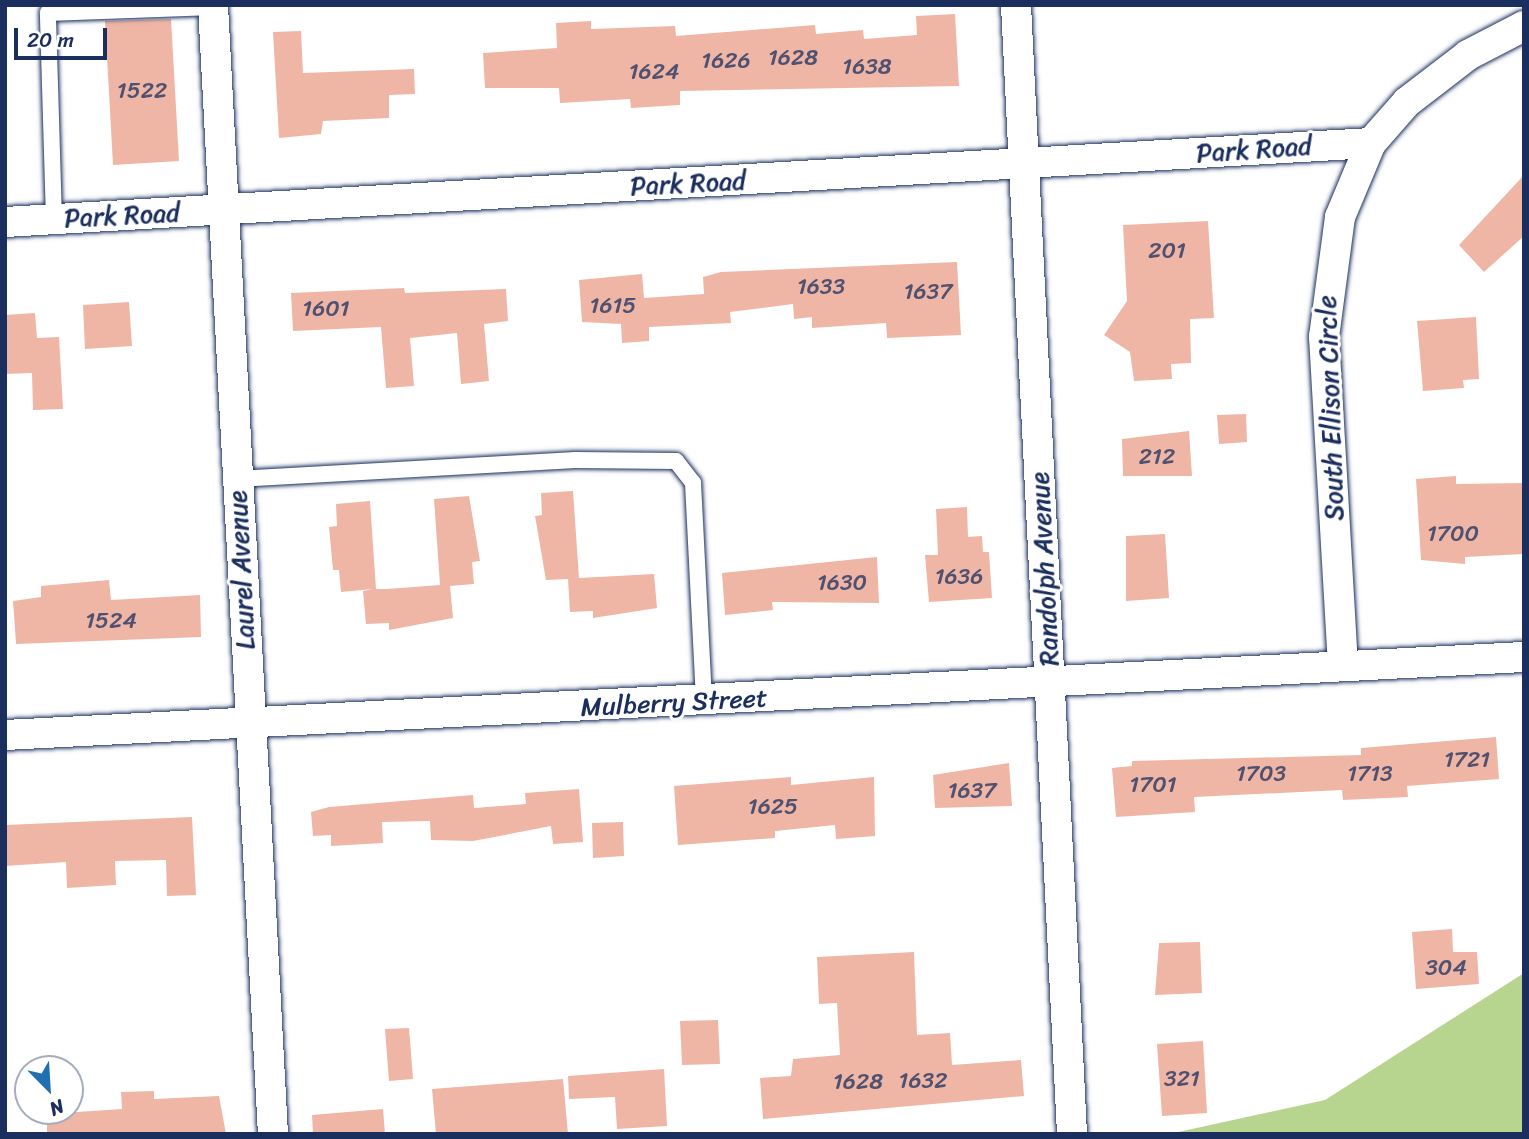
<!DOCTYPE html>
<html>
<head>
<meta charset="utf-8">
<style>
  body { margin:0 }
  #map { position:relative; width:1529px; height:1139px; overflow:hidden; background:#fff; font-family:Sriracha,sans-serif }
  div>[style] { position:absolute }
  .green>* { inset:0; background:#b7d58e }
  .building>* { inset:0; background:#efb6a6 }
  .roads { filter:drop-shadow(0 0 2px #1b2f5e) drop-shadow(0 0 2px #1b2f5e) }
  .lane>* { height:16px; margin:-8px; padding:0 8px; transform-origin:8px; border-radius:8px; background:#fff }
  .street>* { height:30px; margin:-15px; padding:0 15px; transform-origin:15px; border-radius:15px; background:#fff }
  span { translate:-50% -50%; white-space:nowrap; text-align:center; line-height:1.15; -webkit-text-stroke:6px #fff; paint-order:stroke }
  .number-label { font-size:23px; color:#505170 }
  .number-label span { -webkit-text-stroke-width:0 }
  .street-label { font-size:26px; color:#1b2f5e }
  .frame { position:absolute; inset:0; border:7px solid #1b2f5e; pointer-events:none }
  .north { position:absolute; left:14px; top:1055px; width:70px; height:70px; box-sizing:border-box; background:#fff; border:2px solid #a4acbf; border-radius:50%; rotate:156deg; font-size:19px; font-weight:700; line-height:28px; text-align:center; color:#1b2f5e }
  .north::after { content:''; display:block; margin:auto; width:24px; height:32px; background:#1f6fb2; clip-path:polygon(50% 0,100% 100%,50% 72%,0 100%) }
  .scale { position:absolute; left:14px; top:28px; width:93px; height:32px; box-sizing:border-box; border:4px solid #1b2f5e; border-top:0; padding-left:9px; font-size:21px; line-height:24px; white-space:nowrap; color:#1b2f5e; -webkit-text-stroke:5px #fff; paint-order:stroke }
</style>
</head>
<body>
<div id="map">
  <div class="green">
    <div style="clip-path:polygon(1524px 973px,1524px 1134px,1169px 1134px,1325px 1100px)"></div>
  </div>
  <div class="building">
    <div style="clip-path:polygon(955px 14px,959px 86px,680px 91px,680px 105px,631px 108px,630px 99px,560px 103px,559px 88px,485px 88px,483px 53px,557px 48px,556px 23px,591px 21px,591px 29px,675px 26px,676px 36px,815px 25px,816px 34px,863px 30px,864px 39px,917px 35px,916px 16px)"></div>
    <div style="clip-path:polygon(171px 19px,179px 161px,113px 165px,105px 21px)"></div>
    <div style="clip-path:polygon(301px 31px,303px 73px,414px 69px,415px 94px,389px 95px,389px 118px,323px 121px,321px 134px,279px 138px,273px 32px)"></div>
    <div style="clip-path:polygon(1524px 175px,1524px 236px,1484px 272px,1459px 245px)"></div>
    <div style="clip-path:polygon(1208px 221px,1214px 318px,1190px 319px,1191px 363px,1171px 364px,1172px 379px,1134px 381px,1130px 352px,1104px 335px,1127px 301px,1123px 225px)"></div>
    <div style="clip-path:polygon(957px 262px,961px 335px,887px 338px,886px 323px,812px 328px,812px 317px,794px 319px,793px 304px,730px 312px,731px 323px,649px 327px,649px 341px,622px 343px,621px 324px,582px 322px,579px 280px,642px 274px,644px 298px,704px 294px,703px 277px,721px 272px)"></div>
    <div style="clip-path:polygon(404px 288px,405px 293px,506px 289px,508px 321px,484px 324px,489px 381px,461px 384px,457px 333px,410px 338px,414px 386px,386px 388px,381px 327px,293px 331px,291px 293px)"></div>
    <div style="clip-path:polygon(129px 302px,132px 346px,85px 349px,83px 305px)"></div>
    <div style="clip-path:polygon(35px 313px,37px 338px,59px 337px,63px 409px,33px 410px,32px 373px,5px 374px,5px 315px)"></div>
    <div style="clip-path:polygon(1476px 317px,1479px 379px,1463px 380px,1464px 388px,1423px 391px,1417px 321px)"></div>
    <div style="clip-path:polygon(1246px 414px,1247px 442px,1219px 444px,1217px 415px)"></div>
    <div style="clip-path:polygon(1189px 431px,1192px 476px,1123px 476px,1122px 439px)"></div>
    <div style="clip-path:polygon(1456px 476px,1456px 484px,1524px 483px,1524px 554px,1465px 557px,1465px 564px,1421px 560px,1416px 479px)"></div>
    <div style="clip-path:polygon(573px 491px,579px 578px,654px 574px,657px 608px,593px 618px,593px 611px,570px 612px,568px 579px,546px 580px,535px 516px,542px 515px,541px 493px)"></div>
    <div style="clip-path:polygon(469px 496px,480px 561px,472px 562px,474px 584px,450px 586px,453px 618px,389px 630px,389px 623px,366px 624px,363px 591px,373px 589px,341px 592px,339px 570px,333px 570px,329px 527px,337px 526px,336px 504px,370px 501px,376px 589px,387px 589px,440px 585px,434px 499px)"></div>
    <div style="clip-path:polygon(967px 507px,968px 537px,982px 536px,983px 552px,989px 552px,992px 598px,929px 602px,925px 555px,938px 555px,936px 509px)"></div>
    <div style="clip-path:polygon(1165px 534px,1169px 598px,1126px 601px,1126px 536px)"></div>
    <div style="clip-path:polygon(877px 557px,879px 603px,772px 602px,773px 610px,725px 615px,722px 573px)"></div>
    <div style="clip-path:polygon(109px 580px,111px 600px,200px 595px,201px 637px,16px 644px,13px 601px,41px 597px,41px 586px)"></div>
    <div style="clip-path:polygon(1496px 737px,1499px 779px,1407px 786px,1408px 797px,1343px 800px,1342px 790px,1194px 797px,1195px 812px,1116px 817px,1112px 768px,1132px 766px,1132px 761px,1361px 755px,1361px 748px)"></div>
    <div style="clip-path:polygon(1009px 763px,1012px 806px,935px 808px,933px 775px)"></div>
    <div style="clip-path:polygon(791px 777px,791px 785px,874px 777px,875px 836px,836px 839px,835px 825px,775px 831px,775px 838px,678px 845px,674px 786px)"></div>
    <div style="clip-path:polygon(579px 789px,583px 842px,553px 844px,551px 826px,473px 841px,431px 840px,430px 821px,382px 822px,383px 843px,331px 846px,331px 835px,313px 836px,311px 812px,329px 807px,473px 795px,474px 808px,526px 804px,525px 793px)"></div>
    <div style="clip-path:polygon(192px 817px,196px 895px,167px 896px,166px 860px,115px 861px,116px 885px,67px 888px,66px 862px,5px 866px,5px 825px)"></div>
    <div style="clip-path:polygon(623px 822px,624px 856px,593px 858px,592px 823px)"></div>
    <div style="clip-path:polygon(1452px 929px,1453px 952px,1477px 952px,1479px 984px,1416px 989px,1412px 932px)"></div>
    <div style="clip-path:polygon(1200px 942px,1202px 993px,1155px 995px,1159px 943px)"></div>
    <div style="clip-path:polygon(914px 952px,917px 1035px,950px 1033px,952px 1065px,1021px 1060px,1024px 1096px,763px 1119px,760px 1078px,791px 1076px,793px 1059px,840px 1055px,837px 1003px,819px 1004px,817px 957px)"></div>
    <div style="clip-path:polygon(718px 1020px,720px 1064px,682px 1065px,680px 1021px)"></div>
    <div style="clip-path:polygon(409px 1028px,413px 1079px,389px 1081px,385px 1029px)"></div>
    <div style="clip-path:polygon(1203px 1041px,1207px 1113px,1162px 1116px,1157px 1044px)"></div>
    <div style="clip-path:polygon(664px 1069px,667px 1126px,617px 1129px,615px 1097px,569px 1099px,568px 1076px)"></div>
    <div style="clip-path:polygon(563px 1079px,568px 1134px,436px 1134px,432px 1089px)"></div>
    <div style="clip-path:polygon(154px 1091px,154px 1099px,219px 1096px,226px 1134px,47px 1134px,47px 1114px,122px 1109px,121px 1092px)"></div>
    <div style="clip-path:polygon(383px 1109px,385px 1134px,313px 1134px,312px 1115px)"></div>
  </div>
  <div class="roads">
    <div class="lane">
      <div style="left:54px;top:220px;width:207px;rotate:-91.7deg"></div>
      <div style="left:48px;top:13px;width:165px;rotate:-2.1deg"></div>
      <div style="left:237px;top:479px;width:339px;rotate:-3.2deg"></div>
      <div style="left:575px;top:460px;width:101px;rotate:0.6deg"></div>
      <div style="left:676px;top:461px;width:28px;rotate:52deg"></div>
      <div style="left:693px;top:483px;width:219px;rotate:87.1deg"></div>
    </div>
    <div class="street">
      <div style="left:213px;top:5px;width:1131px;rotate:86.96deg"></div>
      <div style="left:1016px;top:5px;width:1130px;rotate:87.16deg"></div>
      <div style="left:5px;top:222px;width:1368px;rotate:-3.31deg"></div>
      <div style="left:1343px;top:666px;width:330px;rotate:-93.3deg"></div>
      <div style="left:1324px;top:337px;width:121px;rotate:-82.4deg"></div>
      <div style="left:1340px;top:217px;width:80px;rotate:-67.3deg"></div>
      <div style="left:1371px;top:143px;width:55px;rotate:-48.7deg"></div>
      <div style="left:1407px;top:102px;width:77px;rotate:-37.6deg"></div>
      <div style="left:1468px;top:55px;width:63px;rotate:-27.4deg"></div>
      <div style="left:5px;top:735px;width:1521px;rotate:-2.94deg"></div>
    </div>
  </div>
  <div class="number-label">
    <span style="left:793px;top:58px">1628</span>
    <span style="left:726px;top:61px">1626</span>
    <span style="left:867px;top:67px">1638</span>
    <span style="left:654px;top:72px">1624</span>
    <span style="left:142px;top:91px">1522</span>
    <span style="left:1167px;top:251px">201</span>
    <span style="left:821px;top:287px">1633</span>
    <span style="left:928px;top:292px">1637</span>
    <span style="left:613px;top:306px">1615</span>
    <span style="left:326px;top:309px">1601</span>
    <span style="left:1157px;top:457px">212</span>
    <span style="left:1453px;top:534px">1700</span>
    <span style="left:959px;top:577px">1636</span>
    <span style="left:842px;top:583px">1630</span>
    <span style="left:111px;top:621px">1524</span>
    <span style="left:1467px;top:760px">1721</span>
    <span style="left:1261px;top:774px">1703</span>
    <span style="left:1370px;top:774px">1713</span>
    <span style="left:1153px;top:785px">1701</span>
    <span style="left:972px;top:791px">1637</span>
    <span style="left:773px;top:807px">1625</span>
    <span style="left:1446px;top:968px">304</span>
    <span style="left:1182px;top:1079px">321</span>
    <span style="left:923px;top:1081px">1632</span>
    <span style="left:858px;top:1082px">1628</span>
  </div>
  <div class="street-label">
    <span style="left:1254px;top:150px;rotate:-4deg">Park Road</span>
    <span style="left:688px;top:184px;rotate:-3deg">Park Road</span>
    <span style="left:122px;top:216px;rotate:-3deg">Park Road</span>
    <span style="left:1331px;top:408px;rotate:-92deg">South Ellison Circle</span>
    <span style="left:1045px;top:569px;rotate:-93deg">Randolph Avenue</span>
    <span style="left:242px;top:570px;rotate:-93deg">Laurel Avenue</span>
    <span style="left:674px;top:703px;rotate:-3deg">Mulberry Street</span>
  </div>
  <div class="frame"></div>
  <div class="north">N</div>
  <div class="scale">20 m</div>
</div>
</body>
</html>
